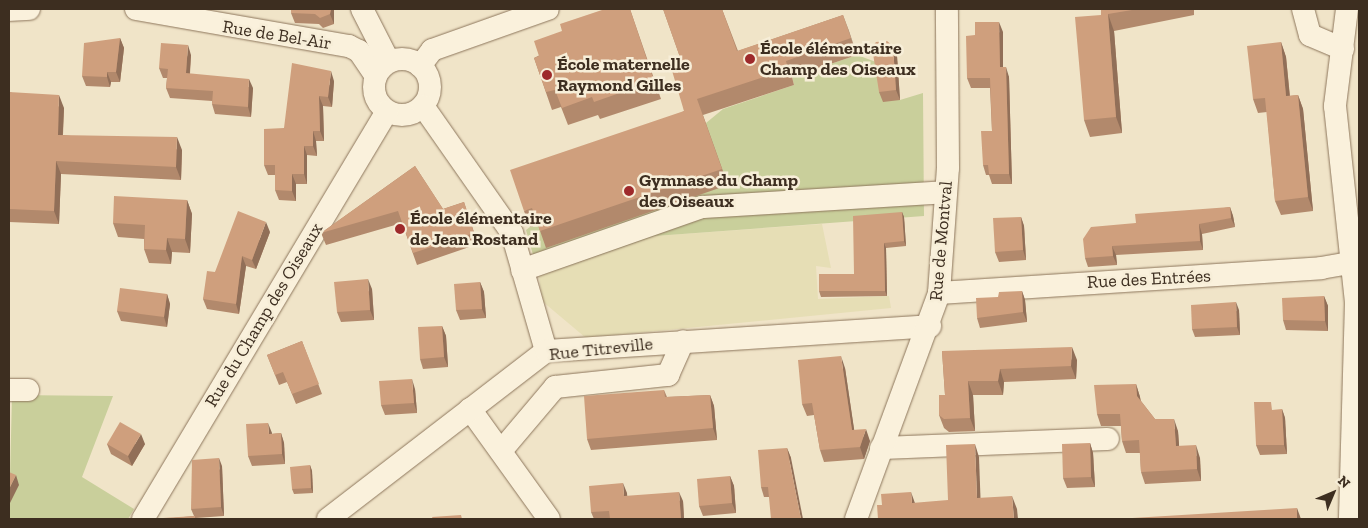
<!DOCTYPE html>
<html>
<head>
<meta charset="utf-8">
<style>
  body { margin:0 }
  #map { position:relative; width:1368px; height:528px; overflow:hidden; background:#f0e4c8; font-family:"Zilla Slab",serif }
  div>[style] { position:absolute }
  .farmland>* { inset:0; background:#e6deb5 }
  .green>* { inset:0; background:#c9cf9b }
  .roads { filter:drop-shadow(0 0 1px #8d765c) drop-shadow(0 0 1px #8d765c) }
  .minor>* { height:22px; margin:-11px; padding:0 11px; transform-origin:11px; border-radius:11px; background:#faf1dc }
  .minor>.ring { margin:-11px; padding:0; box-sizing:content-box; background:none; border:22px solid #faf1dc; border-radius:50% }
  .wall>* { inset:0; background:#b2896c }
  .shaded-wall>* { inset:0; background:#916f58 }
  .building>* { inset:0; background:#cf9f7d }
  .dots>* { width:14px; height:14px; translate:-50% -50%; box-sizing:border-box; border:2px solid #f7eed8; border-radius:50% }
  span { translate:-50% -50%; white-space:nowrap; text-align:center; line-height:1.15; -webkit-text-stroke:5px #f7eed8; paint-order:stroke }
  .street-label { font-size:18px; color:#3d2e20 }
  .poi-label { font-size:18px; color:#3d2e20; font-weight:700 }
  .left { translate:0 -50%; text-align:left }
  .frame { position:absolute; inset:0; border:10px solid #3d2e20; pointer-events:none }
  .north { position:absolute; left:1308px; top:468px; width:50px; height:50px; -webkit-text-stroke:4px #f7eed8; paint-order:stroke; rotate:45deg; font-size:14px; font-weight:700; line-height:20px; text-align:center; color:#3d2e20 }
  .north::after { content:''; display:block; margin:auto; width:18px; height:22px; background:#3d2e20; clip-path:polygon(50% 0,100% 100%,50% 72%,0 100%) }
</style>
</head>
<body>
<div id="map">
  <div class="farmland">
    <div style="clip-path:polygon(822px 224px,831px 268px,816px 266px,818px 299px,889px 296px,891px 308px,586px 338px,542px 301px,539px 276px,655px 236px)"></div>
  </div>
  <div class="green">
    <div style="clip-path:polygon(857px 55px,876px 62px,900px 100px,923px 93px,924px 216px,655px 236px,539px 276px,526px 230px,530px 227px,706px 123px,723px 109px,794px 85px,792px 77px)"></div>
    <div style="clip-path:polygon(12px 395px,113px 396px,82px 477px,134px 509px,128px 519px,9px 519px)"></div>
  </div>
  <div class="roads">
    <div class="minor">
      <div style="left:136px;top:9px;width:216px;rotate:9.9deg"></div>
      <div style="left:349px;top:46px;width:11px;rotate:27deg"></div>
      <div style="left:359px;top:51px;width:30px;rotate:56deg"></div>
      <div style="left:362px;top:9px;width:59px;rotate:63deg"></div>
      <div style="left:1303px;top:9px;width:27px;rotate:75deg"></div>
      <div style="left:1310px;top:35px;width:36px;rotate:23deg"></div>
      <div style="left:1347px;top:9px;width:98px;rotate:97.1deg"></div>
      <div style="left:1335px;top:106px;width:197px;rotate:83.9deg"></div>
      <div style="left:1356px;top:302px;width:217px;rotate:91.6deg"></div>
      <div style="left:9px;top:10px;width:20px;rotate:-3deg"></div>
      <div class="ring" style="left:374px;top:59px;width:34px;height:34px"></div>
      <div style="left:420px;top:66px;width:20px;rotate:-53deg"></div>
      <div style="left:432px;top:50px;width:123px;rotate:-19.5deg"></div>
      <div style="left:423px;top:106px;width:155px;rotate:55deg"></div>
      <div style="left:512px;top:233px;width:123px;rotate:73.9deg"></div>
      <div style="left:522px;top:270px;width:191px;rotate:-19.3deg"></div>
      <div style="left:702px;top:207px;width:244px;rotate:-3.5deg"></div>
      <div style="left:939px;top:293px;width:383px;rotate:-3.7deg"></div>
      <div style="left:1321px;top:268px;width:39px;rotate:-10deg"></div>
      <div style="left:9px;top:390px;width:19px"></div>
      <div style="left:470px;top:409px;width:135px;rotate:54.3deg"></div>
      <div style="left:881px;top:448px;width:227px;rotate:-2.3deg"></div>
      <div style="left:501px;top:451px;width:84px;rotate:-49.8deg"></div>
      <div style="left:555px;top:387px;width:114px;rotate:-6.1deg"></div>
      <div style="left:668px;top:375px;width:37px;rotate:-66deg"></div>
      <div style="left:143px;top:519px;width:475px;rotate:-59.1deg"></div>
      <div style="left:328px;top:519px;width:275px;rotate:-37.6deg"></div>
      <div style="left:546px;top:351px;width:385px;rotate:-3.7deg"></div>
      <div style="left:856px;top:519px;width:241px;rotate:-69.8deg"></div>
      <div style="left:939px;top:293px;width:125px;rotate:-85.9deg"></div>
      <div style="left:948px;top:168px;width:159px;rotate:-90.4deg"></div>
    </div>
  </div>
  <div class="wall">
    <div style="clip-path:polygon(334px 9px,334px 24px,323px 28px,319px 24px,295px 23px,291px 13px)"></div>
    <div style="clip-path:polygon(630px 9px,661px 99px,600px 119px,598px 115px,568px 125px,561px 107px,552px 110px,534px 58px)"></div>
    <div style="clip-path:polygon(663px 9px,724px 9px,722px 9px,738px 51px,843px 15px,857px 55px,792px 77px,794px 85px,703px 115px,728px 185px,546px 248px,538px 225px,530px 227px,524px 211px,684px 111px,681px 60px)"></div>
    <div style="clip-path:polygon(1101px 9px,1194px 9px,1194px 15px,1114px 31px,1122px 133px,1090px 137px,1084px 120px,1101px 15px)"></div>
    <div style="clip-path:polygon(1003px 32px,1003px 67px,1009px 77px,1012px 184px,992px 184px,989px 175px,986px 175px,983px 165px,992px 131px,990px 88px,971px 88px,967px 78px,975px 35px)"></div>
    <div style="clip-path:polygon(120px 38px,124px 48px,120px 82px,111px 82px,110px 87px,86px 86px,82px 76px)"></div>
    <div style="clip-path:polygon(1281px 42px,1286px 57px,1290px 96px,1298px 95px,1303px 109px,1313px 211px,1281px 215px,1275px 201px,1267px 112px,1258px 113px,1253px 99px)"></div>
    <div style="clip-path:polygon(191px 55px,190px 74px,253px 88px,251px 117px,215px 114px,212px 104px,212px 101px,170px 98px,166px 88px,167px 78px,163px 78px,159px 68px)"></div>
    <div style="clip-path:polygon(897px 56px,900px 100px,883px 102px,879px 92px)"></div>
    <div style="clip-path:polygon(334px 81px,332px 107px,323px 106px,324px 141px,316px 141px,317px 156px,307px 155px,307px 184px,296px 184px,296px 201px,279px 200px,275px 190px,275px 175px,268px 175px,264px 165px,284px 128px)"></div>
    <div style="clip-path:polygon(9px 92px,64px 108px,63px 135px,182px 150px,181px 180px,61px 174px,59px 224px,9px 222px)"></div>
    <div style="clip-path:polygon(415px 166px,443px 209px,464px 202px,478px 244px,417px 265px,402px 223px,326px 245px,321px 233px)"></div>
    <div style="clip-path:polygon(187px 200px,192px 214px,190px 253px,172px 252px,171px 264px,149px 263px,144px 249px,144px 239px,118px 237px,113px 223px)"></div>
    <div style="clip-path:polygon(1230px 207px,1233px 216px,1235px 227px,1202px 234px,1203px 250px,1116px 255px,1117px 265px,1088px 267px,1085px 258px,1136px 223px)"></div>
    <div style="clip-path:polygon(902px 212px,904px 217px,906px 246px,886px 248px,887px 296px,821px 297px,819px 291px,854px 274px)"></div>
    <div style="clip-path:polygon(1021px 217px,1024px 226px,1026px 260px,999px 262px,995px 252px)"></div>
    <div style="clip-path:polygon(270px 232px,256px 269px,246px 266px,239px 314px,207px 309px,203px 299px,215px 272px)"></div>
    <div style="clip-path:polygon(480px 282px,484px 292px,486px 318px,460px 320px,456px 310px)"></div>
    <div style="clip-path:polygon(372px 289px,374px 320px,341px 322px,337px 312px)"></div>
    <div style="clip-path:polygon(1022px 291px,1025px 300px,1027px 322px,980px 328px,977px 318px)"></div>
    <div style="clip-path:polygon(167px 294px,170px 304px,167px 327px,121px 321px,117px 311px)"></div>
    <div style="clip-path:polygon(1324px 296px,1328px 306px,1328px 331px,1286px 330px,1283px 320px)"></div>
    <div style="clip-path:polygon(1239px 310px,1240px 335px,1195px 337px,1192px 329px)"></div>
    <div style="clip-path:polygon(442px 326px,446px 336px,448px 367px,423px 369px,420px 359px)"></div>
    <div style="clip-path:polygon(302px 341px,322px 394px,296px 404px,287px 382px,279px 385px,267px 355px)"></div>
    <div style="clip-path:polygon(942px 351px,1077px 360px,1076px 379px,1004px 382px,1003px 395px,973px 395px,975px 431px,949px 432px,944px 428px,939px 415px,945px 395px)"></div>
    <div style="clip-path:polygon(845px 368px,854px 430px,870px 441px,864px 459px,824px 462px,820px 450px,814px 415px,807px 416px,802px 404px)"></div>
    <div style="clip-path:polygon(1136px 384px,1140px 397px,1141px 401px,1155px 419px,1178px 431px,1179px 446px,1200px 458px,1201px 481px,1145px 484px,1141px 472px,1140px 453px,1126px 453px,1122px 441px,1121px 426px,1101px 426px,1097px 414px)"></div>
    <div style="clip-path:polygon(415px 389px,417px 413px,385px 415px,381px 405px)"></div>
    <div style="clip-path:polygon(664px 390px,667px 397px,710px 395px,714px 406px,717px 440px,591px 450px,587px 439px)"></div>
    <div style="clip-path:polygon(1282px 409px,1285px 418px,1287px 454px,1260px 455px,1256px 445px)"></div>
    <div style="clip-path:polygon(281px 433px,284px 443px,285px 464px,252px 466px,248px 456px,272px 434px)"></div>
    <div style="clip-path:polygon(1090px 443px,1093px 453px,1095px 487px,1067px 488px,1063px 478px)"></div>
    <div style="clip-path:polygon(107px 444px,145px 444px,132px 466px,111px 454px)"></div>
    <div style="clip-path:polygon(787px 448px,791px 458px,769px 497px,764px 497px,761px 487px)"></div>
    <div style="clip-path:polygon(310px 465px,312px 471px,313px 493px,294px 494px,292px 489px)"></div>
    <div style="clip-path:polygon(222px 466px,224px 516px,196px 518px,196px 519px,163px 519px,194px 516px,191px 509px)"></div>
    <div style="clip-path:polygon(730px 476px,734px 486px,736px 513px,703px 516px,699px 506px)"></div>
    <div style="clip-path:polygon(627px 493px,627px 496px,683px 501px,684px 519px,594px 519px,591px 512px)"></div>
  </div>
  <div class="shaded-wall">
    <div style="clip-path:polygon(331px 9px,334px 9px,334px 24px,330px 14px)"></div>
    <div style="clip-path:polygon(1108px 14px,1114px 31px,1122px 133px,1116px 117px)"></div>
    <div style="clip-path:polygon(843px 15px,849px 31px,857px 55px,851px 38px)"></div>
    <div style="clip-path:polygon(999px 22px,1003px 32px,1003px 77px,1000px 67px)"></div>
    <div style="clip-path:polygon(120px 38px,124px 48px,120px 82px,116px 72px)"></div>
    <div style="clip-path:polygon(1281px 42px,1286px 57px,1291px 110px,1286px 96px)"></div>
    <div style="clip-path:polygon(188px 45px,191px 55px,189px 83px,186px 73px)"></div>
    <div style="clip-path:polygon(893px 46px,897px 56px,900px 100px,896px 90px)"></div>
    <div style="clip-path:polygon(1006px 67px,1009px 77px,1012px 184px,1009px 174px)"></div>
    <div style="clip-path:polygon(331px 71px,334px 81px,332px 107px,328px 97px)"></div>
    <div style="clip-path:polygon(107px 72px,111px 82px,110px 87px,107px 77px)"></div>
    <div style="clip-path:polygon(249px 79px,253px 88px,251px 117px,248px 107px)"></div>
    <div style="clip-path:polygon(59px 95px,64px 108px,62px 148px,58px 135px)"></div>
    <div style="clip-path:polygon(1298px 95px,1303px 109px,1313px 211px,1308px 197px)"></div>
    <div style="clip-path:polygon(319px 96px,323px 106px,324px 141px,320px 131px)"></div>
    <div style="clip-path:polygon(313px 131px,316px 141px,317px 156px,313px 146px)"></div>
    <div style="clip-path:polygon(177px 137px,182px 150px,181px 180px,176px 167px)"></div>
    <div style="clip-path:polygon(304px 146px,307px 155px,307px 184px,304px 174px)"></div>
    <div style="clip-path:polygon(56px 161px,61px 174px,59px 224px,54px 211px)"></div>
    <div style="clip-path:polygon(292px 174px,296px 184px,296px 201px,292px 191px)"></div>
    <div style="clip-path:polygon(187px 200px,192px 214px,190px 253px,185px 239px)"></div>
    <div style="clip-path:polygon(1230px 207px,1233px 216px,1235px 227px,1231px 218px)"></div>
    <div style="clip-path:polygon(902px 212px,904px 217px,906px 246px,904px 241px)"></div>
    <div style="clip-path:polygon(1021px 217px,1024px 226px,1026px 260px,1023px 250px)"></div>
    <div style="clip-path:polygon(266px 222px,270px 232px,256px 269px,252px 260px)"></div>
    <div style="clip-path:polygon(1199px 224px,1202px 234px,1203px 250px,1200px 241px)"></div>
    <div style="clip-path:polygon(167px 238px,172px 252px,171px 264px,166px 250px)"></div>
    <div style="clip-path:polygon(884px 243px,886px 248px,887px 296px,885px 291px)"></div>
    <div style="clip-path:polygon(1112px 246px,1116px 255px,1117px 265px,1113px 256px)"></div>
    <div style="clip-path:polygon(242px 256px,246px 266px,239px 314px,236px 304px)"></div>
    <div style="clip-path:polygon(368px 279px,372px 289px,374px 320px,370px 310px)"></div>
    <div style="clip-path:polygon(480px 282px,484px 292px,486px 318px,482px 309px)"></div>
    <div style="clip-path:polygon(1022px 291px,1025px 300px,1027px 322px,1023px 312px)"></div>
    <div style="clip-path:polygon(167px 294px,170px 304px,167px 327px,164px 317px)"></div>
    <div style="clip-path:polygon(1324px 296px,1328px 306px,1328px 331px,1325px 321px)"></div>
    <div style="clip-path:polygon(1236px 302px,1239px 310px,1240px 335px,1237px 327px)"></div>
    <div style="clip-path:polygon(442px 326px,446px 336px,448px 367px,444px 357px)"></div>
    <div style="clip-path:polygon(1072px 347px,1077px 360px,1076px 379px,1071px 366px)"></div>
    <div style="clip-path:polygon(841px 356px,845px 368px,856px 442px,852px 430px)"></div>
    <div style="clip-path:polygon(1000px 369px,1004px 382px,1003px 395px,998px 381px)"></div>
    <div style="clip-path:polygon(412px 379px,415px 389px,417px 413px,414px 403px)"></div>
    <div style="clip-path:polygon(968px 381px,973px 395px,975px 431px,970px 418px)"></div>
    <div style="clip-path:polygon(1136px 384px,1140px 397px,1141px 408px,1137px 396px)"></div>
    <div style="clip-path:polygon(710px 395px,714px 406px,717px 440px,713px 428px)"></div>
    <div style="clip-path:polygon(1282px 409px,1285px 418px,1287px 454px,1284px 445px)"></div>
    <div style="clip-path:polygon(1174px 419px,1178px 431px,1180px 459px,1176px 446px)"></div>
    <div style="clip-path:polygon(268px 423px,272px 433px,272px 444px,269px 434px)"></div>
    <div style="clip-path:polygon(866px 429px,870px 441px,864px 459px,860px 447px)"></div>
    <div style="clip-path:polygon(281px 433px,284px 443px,285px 464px,282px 454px)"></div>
    <div style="clip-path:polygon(141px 434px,145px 444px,132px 466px,128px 456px)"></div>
    <div style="clip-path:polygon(1090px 443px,1093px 453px,1095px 487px,1091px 477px)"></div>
    <div style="clip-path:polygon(975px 444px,979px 457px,981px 512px,977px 498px)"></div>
    <div style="clip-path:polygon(1196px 445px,1200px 458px,1201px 481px,1197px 469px)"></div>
    <div style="clip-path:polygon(787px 448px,791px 458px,803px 519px,801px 519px)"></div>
    <div style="clip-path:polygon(219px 458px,222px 466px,224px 516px,221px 507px)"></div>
    <div style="clip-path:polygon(310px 465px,312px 471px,313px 493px,311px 488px)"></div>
    <div style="clip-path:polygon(16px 475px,19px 485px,9px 505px,9px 489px)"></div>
    <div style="clip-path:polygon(730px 476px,734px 486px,736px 513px,732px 503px)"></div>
    <div style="clip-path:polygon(623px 483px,627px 493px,628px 506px,624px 496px)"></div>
    <div style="clip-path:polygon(679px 492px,683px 501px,684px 519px,681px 519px)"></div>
    <div style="clip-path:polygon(911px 492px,916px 506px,912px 503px)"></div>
    <div style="clip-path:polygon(1012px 496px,1017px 509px,1018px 519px,1014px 519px)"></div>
    <div style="clip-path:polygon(1297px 508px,1301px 519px,1297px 519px)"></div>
  </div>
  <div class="building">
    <div style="clip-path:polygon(291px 9px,331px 9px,330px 14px,320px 18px,315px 14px,291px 13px)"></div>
    <div style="clip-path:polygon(605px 9px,630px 9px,654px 81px,594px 102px,592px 97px,562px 108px,555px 90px,546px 92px,534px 58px,539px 56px,534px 41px,562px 31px,560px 24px)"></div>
    <div style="clip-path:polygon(663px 9px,722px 9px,737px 51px,843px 15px,851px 38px,786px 61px,788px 69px,697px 99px,722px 169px,540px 231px,532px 208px,524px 211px,510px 170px,684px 111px,670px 64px,681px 60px)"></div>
    <div style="clip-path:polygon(1101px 9px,1138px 9px,1108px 14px,1116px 117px,1084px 120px,1075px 17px,1101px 15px)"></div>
    <div style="clip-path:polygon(975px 22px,999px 22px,1000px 67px,1006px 67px,1009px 174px,989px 174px,988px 165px,983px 165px,981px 131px,992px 131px,990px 78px,967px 78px,966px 36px,975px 35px)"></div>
    <div style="clip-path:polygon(120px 38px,116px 72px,107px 72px,107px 77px,82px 76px,84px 43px)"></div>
    <div style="clip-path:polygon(887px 41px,893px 46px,896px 90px,879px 92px,872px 47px,876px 42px)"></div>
    <div style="clip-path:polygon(1281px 42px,1286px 96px,1298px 95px,1308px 197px,1275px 201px,1265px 98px,1253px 99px,1247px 46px)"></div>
    <div style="clip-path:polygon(161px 43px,188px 45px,186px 73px,249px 79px,248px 107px,212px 104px,213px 91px,166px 88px,168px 69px,159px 68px)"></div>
    <div style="clip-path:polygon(292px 63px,331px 71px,328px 97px,319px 96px,320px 131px,313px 131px,313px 146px,304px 146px,304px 174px,292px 174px,292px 191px,275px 190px,275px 165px,264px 165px,264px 129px,284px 128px)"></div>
    <div style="clip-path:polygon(9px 92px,59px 95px,58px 135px,177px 137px,176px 167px,56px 161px,54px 211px,9px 209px)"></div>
    <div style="clip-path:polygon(415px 166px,443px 209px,464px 202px,474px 233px,413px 253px,398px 211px,321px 233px)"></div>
    <div style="clip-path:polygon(114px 196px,187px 200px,185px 239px,167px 238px,166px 250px,144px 249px,145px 225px,113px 223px)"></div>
    <div style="clip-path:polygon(1230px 207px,1231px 218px,1199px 224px,1200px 241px,1112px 246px,1113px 256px,1085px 258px,1083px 239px,1091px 227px,1136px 223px,1135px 214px)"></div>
    <div style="clip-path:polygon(238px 211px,266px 222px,252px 260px,242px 256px,236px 304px,203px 299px,207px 271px,215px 272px)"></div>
    <div style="clip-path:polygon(902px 212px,904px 241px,884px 243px,885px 291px,819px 291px,819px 274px,854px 274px,853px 216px)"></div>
    <div style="clip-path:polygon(1021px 217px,1023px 250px,995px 252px,993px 218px)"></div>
    <div style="clip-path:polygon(368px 279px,370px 310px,337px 312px,334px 282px)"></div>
    <div style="clip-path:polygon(480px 282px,482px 309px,456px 310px,454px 284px)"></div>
    <div style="clip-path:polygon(120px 288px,167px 294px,164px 317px,117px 311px)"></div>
    <div style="clip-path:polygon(1022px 291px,1023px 312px,977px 318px,976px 298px,998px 297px,999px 292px)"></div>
    <div style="clip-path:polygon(1324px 296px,1325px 321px,1283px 320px,1282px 298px)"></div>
    <div style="clip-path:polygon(1236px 302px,1237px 327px,1192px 329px,1191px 305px)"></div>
    <div style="clip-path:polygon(442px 326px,444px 357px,420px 359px,418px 327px)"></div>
    <div style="clip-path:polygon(302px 341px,319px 384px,292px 394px,283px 372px,275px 375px,267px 355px)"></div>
    <div style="clip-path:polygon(1072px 347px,1071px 366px,1000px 369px,998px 381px,968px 381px,970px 418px,944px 419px,939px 415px,939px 395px,945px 395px,942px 351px)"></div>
    <div style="clip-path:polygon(841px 356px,852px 430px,866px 429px,860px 447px,820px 450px,812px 403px,802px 404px,798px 360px)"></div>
    <div style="clip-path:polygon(412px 379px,414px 403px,381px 405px,379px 381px)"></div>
    <div style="clip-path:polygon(1136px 384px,1137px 396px,1155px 419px,1174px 419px,1176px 446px,1196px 445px,1197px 469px,1141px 472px,1139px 440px,1122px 441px,1120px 414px,1097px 414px,1094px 385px)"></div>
    <div style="clip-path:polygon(664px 390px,665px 397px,710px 395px,713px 428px,587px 439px,584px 396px)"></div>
    <div style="clip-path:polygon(1254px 402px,1271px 402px,1272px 410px,1282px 409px,1284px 445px,1256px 445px)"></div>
    <div style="clip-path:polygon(120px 422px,141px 434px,128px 456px,107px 444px)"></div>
    <div style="clip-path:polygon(268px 423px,269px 434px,281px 433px,282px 454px,248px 456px,246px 424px)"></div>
    <div style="clip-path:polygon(1090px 443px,1091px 477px,1063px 478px,1062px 444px)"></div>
    <div style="clip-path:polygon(975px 444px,977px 498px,1012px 496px,1014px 519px,878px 519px,877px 505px,882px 505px,881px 494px,911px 492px,912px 503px,948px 500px,946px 445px)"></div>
    <div style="clip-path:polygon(787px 448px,801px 519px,771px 519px,768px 487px,761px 487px,758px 450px)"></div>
    <div style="clip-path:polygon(219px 458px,221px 507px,191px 509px,192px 460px)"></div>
    <div style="clip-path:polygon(310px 465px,311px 488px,292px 489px,290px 467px)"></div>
    <div style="clip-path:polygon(9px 472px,16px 475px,9px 489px)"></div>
    <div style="clip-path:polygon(730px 476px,732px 503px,699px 506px,697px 479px)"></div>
    <div style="clip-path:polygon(623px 483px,624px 496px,679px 492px,681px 519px,610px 519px,609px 511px,591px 512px,589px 486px)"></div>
    <div style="clip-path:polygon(1297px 508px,1297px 519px,1116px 519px)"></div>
    <div style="clip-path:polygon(461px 515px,462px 519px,433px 519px,432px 517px)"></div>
    <div style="clip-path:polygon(195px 516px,195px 519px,163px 519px,163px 518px)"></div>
  </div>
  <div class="dots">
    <div style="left:750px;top:59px;background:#9e2a2b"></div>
    <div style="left:547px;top:75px;background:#9e2a2b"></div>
    <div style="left:629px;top:191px;background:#9e2a2b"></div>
    <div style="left:400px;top:229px;background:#9e2a2b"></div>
  </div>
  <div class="street-label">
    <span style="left:277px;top:35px;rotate:9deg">Rue de Bel-Air</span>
    <span style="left:941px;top:241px;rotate:-85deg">Rue de Montval</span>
    <span style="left:1149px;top:279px;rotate:-3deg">Rue des Entrées</span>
    <span style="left:264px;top:315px;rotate:-59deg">Rue du Champ des Oiseaux</span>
    <span style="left:601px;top:349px;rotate:-6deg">Rue Titreville</span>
  </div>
  <div class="poi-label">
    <span class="left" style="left:760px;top:59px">École élémentaire<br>Champ des Oiseaux</span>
    <span class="left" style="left:557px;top:75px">École maternelle<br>Raymond Gilles</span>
    <span class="left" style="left:639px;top:191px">Gymnase du Champ<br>des Oiseaux</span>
    <span class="left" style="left:410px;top:229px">École élémentaire<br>de Jean Rostand</span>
  </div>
  <div class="frame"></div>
  <div class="north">N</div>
</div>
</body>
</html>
